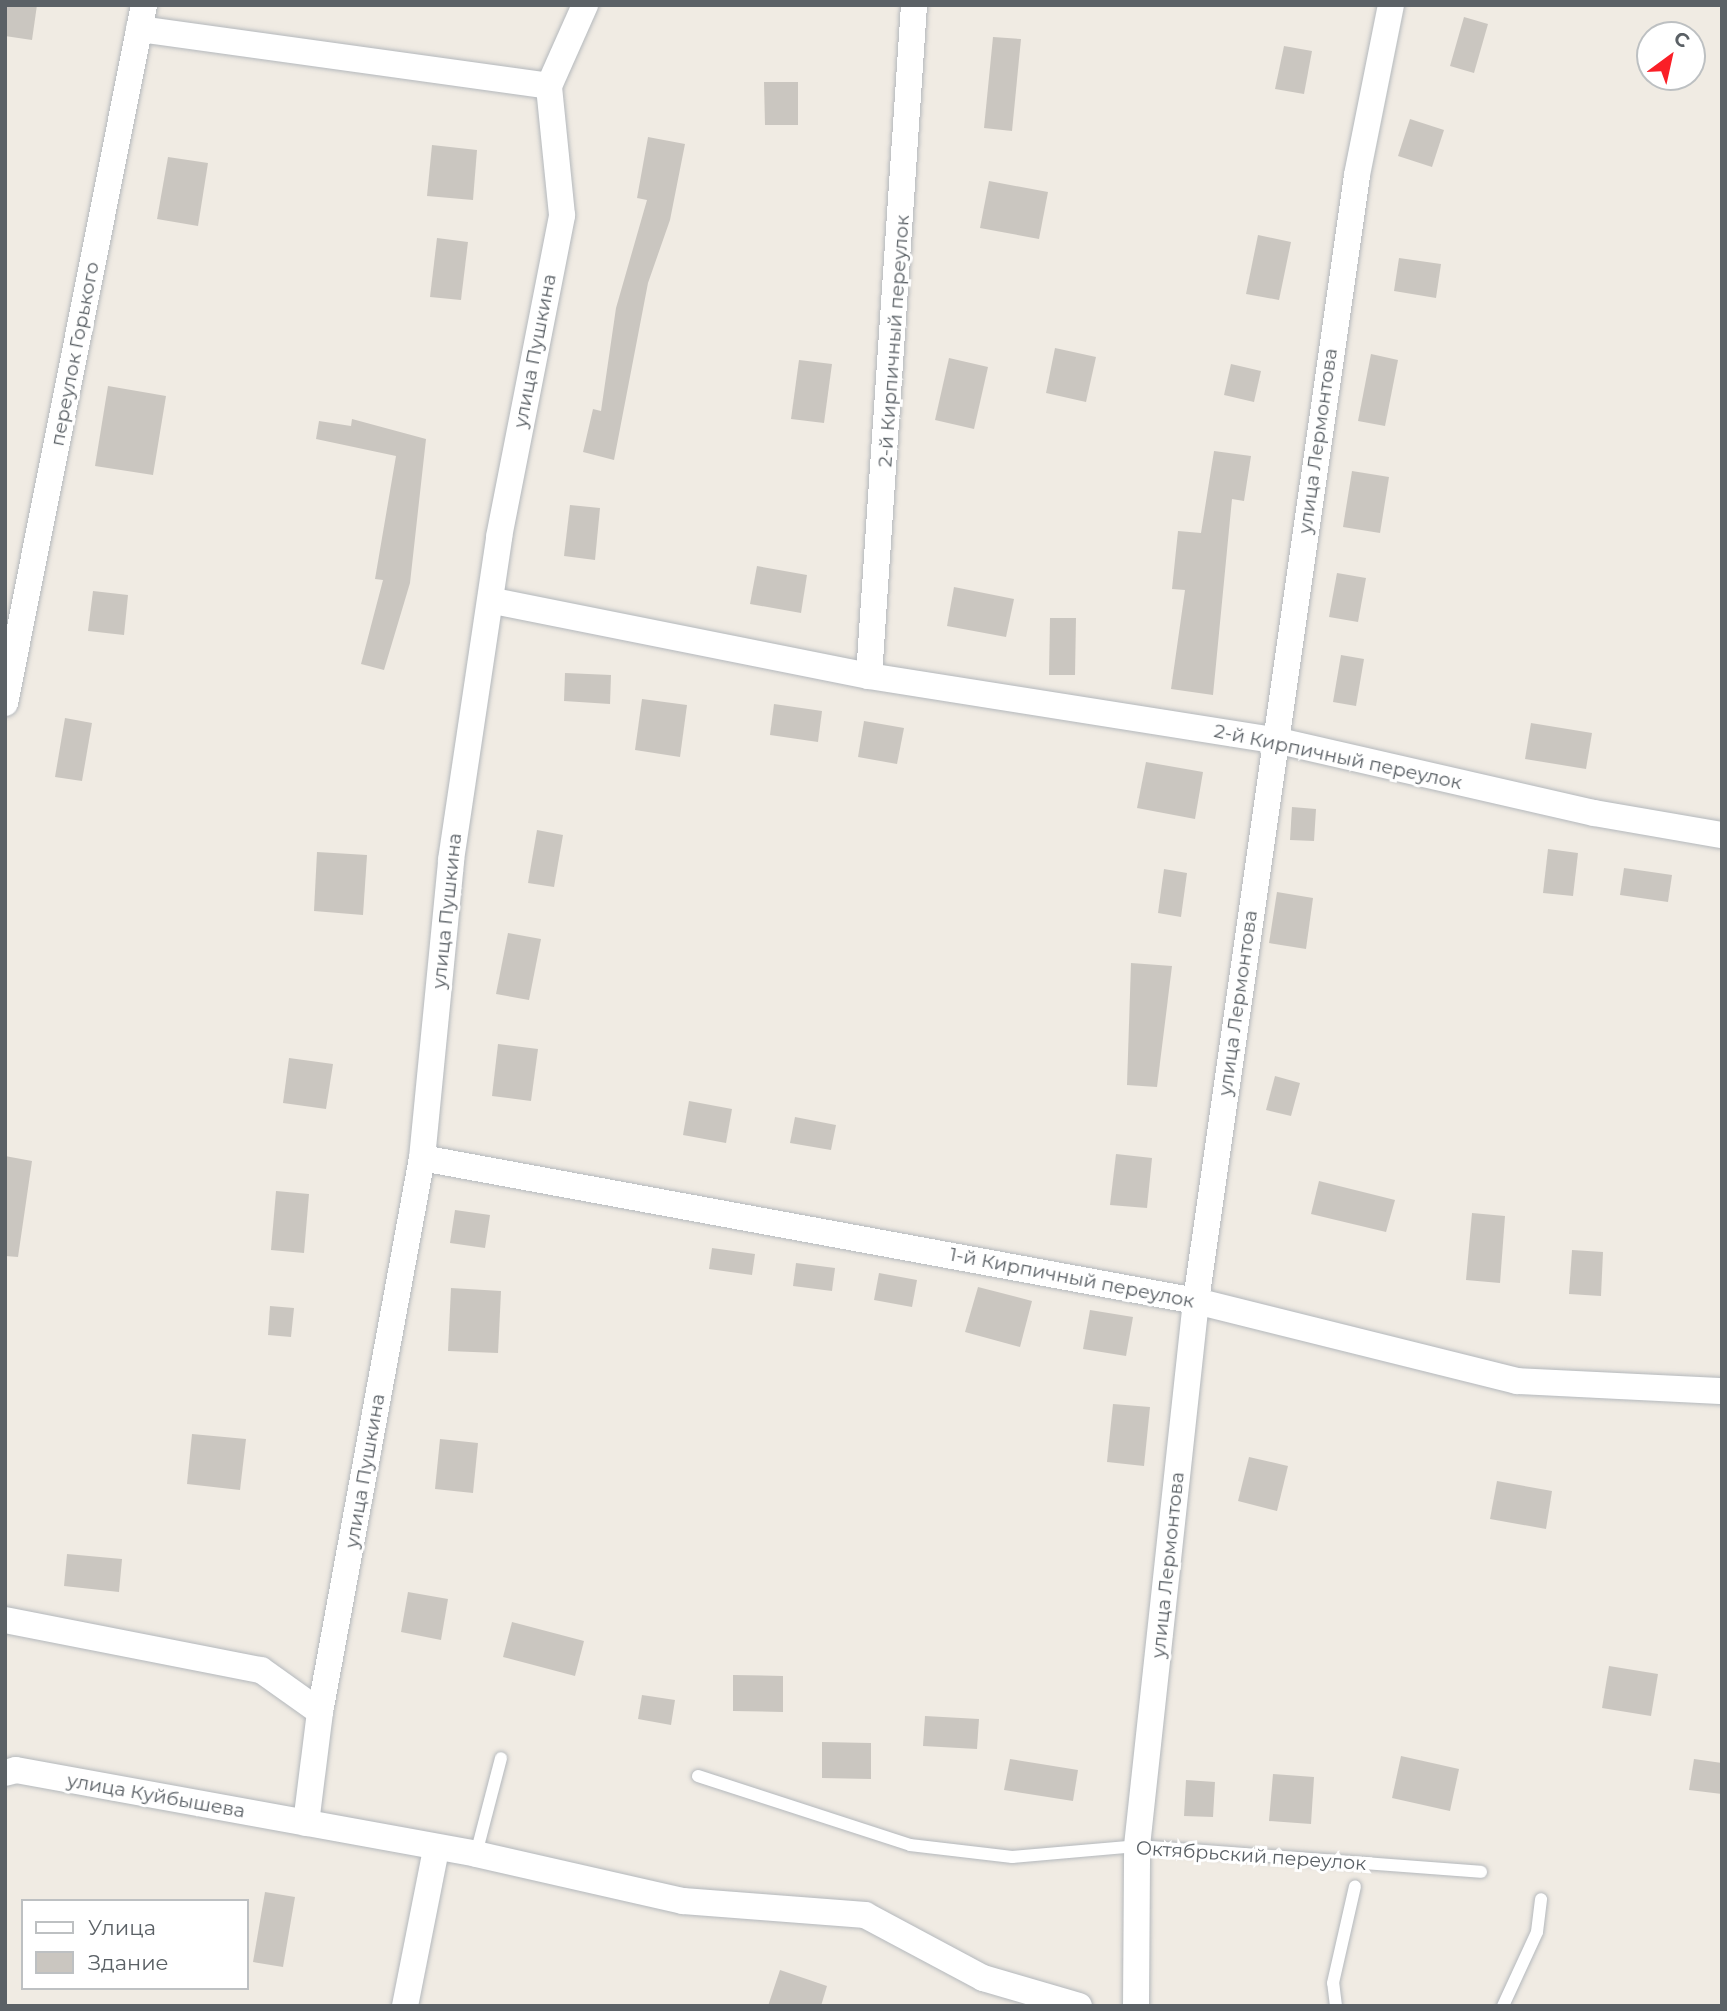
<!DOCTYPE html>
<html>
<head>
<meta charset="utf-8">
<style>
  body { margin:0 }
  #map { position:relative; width:1727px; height:2011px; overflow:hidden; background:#f0ebe3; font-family:Montserrat,sans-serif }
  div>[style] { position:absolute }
  .building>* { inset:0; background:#cac6c0 }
  .roads { filter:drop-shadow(0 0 2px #b4b8bc) drop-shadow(0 0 2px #b4b8bc) }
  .service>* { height:12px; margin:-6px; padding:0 6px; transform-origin:6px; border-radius:6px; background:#fff }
  .minor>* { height:26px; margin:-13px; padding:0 13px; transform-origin:13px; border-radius:13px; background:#fff }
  span { translate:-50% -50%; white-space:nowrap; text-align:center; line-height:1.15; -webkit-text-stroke:6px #fff; paint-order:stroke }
  .street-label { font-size:19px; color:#5b6166 }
  .frame { position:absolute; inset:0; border:7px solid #5b6166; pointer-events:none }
  .legend { position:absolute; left:21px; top:1899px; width:228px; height:91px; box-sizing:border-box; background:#fff; border:2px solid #bdc0c2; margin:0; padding:9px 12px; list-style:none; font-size:21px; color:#5b6166 }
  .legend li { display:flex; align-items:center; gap:14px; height:35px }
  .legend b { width:35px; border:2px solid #bdc0c2 }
  .north { position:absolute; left:1636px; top:21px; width:70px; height:70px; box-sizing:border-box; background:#fff; border:2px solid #bdc0c2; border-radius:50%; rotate:33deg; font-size:19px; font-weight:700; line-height:28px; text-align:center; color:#5b6166 }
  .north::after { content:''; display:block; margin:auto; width:24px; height:32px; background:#fa1f27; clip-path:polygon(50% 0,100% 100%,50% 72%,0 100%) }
</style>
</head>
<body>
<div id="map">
  <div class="building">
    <div style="clip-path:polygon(5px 5px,37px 5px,32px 40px,5px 36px)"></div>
    <div style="clip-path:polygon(1464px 17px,1488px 24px,1474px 73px,1450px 66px)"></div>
    <div style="clip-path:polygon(993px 37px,1021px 39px,1012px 131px,984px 128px)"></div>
    <div style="clip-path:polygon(1284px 46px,1312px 51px,1304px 94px,1275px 89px)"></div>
    <div style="clip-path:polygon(764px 82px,798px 82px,798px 125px,765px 125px)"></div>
    <div style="clip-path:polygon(1410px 119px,1444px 130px,1432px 167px,1398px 156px)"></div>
    <div style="clip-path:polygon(648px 137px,685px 144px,670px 220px,648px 283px,614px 460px,583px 452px,593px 409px,601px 411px,616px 308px,647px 200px,637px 198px)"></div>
    <div style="clip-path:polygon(432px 145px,477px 150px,473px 200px,427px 196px)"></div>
    <div style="clip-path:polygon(168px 157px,208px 163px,198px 226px,157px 219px)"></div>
    <div style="clip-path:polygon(989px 181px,1048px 192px,1039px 239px,980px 228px)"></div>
    <div style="clip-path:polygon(1258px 235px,1291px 242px,1279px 300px,1246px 294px)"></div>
    <div style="clip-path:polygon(437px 238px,468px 242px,461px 300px,430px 297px)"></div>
    <div style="clip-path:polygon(1399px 258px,1441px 264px,1436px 298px,1394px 291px)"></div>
    <div style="clip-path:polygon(1055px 348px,1096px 357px,1086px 402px,1046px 393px)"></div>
    <div style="clip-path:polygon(1371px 354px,1398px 360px,1385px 426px,1358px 421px)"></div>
    <div style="clip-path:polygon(949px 358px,988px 367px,974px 429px,935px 420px)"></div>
    <div style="clip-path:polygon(799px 360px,832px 364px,824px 423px,791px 419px)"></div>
    <div style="clip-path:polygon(1231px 364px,1261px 371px,1254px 402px,1224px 395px)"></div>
    <div style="clip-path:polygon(108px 386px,166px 396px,153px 475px,95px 466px)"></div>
    <div style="clip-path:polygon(352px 419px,426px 439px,410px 583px,384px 670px,361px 664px,383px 580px,375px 579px,396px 456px,316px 439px,319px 421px,351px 426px)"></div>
    <div style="clip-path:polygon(1214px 451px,1251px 456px,1244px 501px,1232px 499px,1213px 695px,1171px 689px,1185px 590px,1172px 589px,1178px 531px,1201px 533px)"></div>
    <div style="clip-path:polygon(1352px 471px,1389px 477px,1380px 533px,1343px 527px)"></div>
    <div style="clip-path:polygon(570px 505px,600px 508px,595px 560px,564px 556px)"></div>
    <div style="clip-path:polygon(757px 566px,807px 575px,801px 613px,750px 604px)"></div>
    <div style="clip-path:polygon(1337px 573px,1366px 578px,1358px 622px,1329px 617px)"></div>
    <div style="clip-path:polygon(954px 587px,1014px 599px,1006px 637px,947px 626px)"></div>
    <div style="clip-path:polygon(93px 591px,128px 595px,124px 635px,88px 631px)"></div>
    <div style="clip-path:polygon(1050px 618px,1076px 618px,1075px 675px,1049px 675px)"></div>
    <div style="clip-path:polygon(1341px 655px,1364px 659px,1356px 706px,1333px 702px)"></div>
    <div style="clip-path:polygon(565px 673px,611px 675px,610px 704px,564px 701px)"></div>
    <div style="clip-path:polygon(642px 699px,687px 705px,680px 757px,635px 750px)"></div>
    <div style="clip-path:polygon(774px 704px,822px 711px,818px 742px,770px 735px)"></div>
    <div style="clip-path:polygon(65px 718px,92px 723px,82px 781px,55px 777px)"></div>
    <div style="clip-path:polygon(864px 721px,904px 728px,897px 764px,858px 757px)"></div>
    <div style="clip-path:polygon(1531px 723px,1592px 733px,1586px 769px,1525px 759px)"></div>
    <div style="clip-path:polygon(1146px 762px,1203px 772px,1195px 819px,1137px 808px)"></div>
    <div style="clip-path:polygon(1292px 807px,1316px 809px,1314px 841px,1290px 840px)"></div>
    <div style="clip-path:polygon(537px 830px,563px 835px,554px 887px,528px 883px)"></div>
    <div style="clip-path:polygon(1548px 849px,1578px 853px,1573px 896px,1543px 893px)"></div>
    <div style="clip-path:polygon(317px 852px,367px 855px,363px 915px,314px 911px)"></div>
    <div style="clip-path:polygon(1624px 868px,1672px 875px,1668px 902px,1620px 895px)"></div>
    <div style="clip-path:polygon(1164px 869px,1187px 873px,1181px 917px,1158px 913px)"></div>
    <div style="clip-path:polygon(1277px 892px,1313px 898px,1306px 949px,1269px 943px)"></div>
    <div style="clip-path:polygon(508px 933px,541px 939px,529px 1000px,496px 994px)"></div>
    <div style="clip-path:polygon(1131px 963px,1172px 966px,1157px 1087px,1127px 1085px)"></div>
    <div style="clip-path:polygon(498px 1044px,538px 1049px,531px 1101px,492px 1096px)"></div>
    <div style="clip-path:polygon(289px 1058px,333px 1064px,326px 1109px,283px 1103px)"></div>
    <div style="clip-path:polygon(1275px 1076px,1300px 1083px,1291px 1116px,1266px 1110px)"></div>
    <div style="clip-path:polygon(689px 1101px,732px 1109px,726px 1143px,683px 1135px)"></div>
    <div style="clip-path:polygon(795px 1117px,836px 1125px,831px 1150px,790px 1143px)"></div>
    <div style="clip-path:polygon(1116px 1154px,1152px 1158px,1147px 1208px,1110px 1205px)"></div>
    <div style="clip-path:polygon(5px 1156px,32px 1161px,18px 1257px,5px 1256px)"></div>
    <div style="clip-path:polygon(1319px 1181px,1395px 1200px,1386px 1232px,1311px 1214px)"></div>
    <div style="clip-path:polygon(276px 1191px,309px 1194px,304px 1253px,271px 1250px)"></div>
    <div style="clip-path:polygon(455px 1210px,490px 1215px,485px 1248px,450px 1243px)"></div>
    <div style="clip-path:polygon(1472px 1213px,1505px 1216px,1500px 1283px,1466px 1280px)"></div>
    <div style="clip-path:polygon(712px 1248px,755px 1254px,752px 1275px,709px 1269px)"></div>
    <div style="clip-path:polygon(1572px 1250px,1603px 1252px,1601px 1296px,1569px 1294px)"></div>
    <div style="clip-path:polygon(796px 1263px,835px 1268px,832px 1291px,793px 1286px)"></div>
    <div style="clip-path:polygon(879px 1273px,917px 1280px,912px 1307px,874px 1300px)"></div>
    <div style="clip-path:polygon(978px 1287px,1032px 1301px,1020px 1347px,965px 1332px)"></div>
    <div style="clip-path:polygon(451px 1288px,501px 1291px,498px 1353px,448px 1351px)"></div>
    <div style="clip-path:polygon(270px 1306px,294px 1308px,291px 1337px,268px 1335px)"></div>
    <div style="clip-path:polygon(1090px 1310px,1133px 1317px,1126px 1356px,1083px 1349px)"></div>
    <div style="clip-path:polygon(1113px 1404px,1150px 1407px,1144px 1466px,1107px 1462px)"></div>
    <div style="clip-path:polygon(192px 1434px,246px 1439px,240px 1490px,187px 1484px)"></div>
    <div style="clip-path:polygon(440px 1439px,478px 1443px,473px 1493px,435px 1489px)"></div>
    <div style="clip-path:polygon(1249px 1457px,1288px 1466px,1277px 1511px,1238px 1501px)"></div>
    <div style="clip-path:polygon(1497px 1481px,1552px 1491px,1546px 1529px,1490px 1519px)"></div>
    <div style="clip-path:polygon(67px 1554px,122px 1559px,119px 1592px,64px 1586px)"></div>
    <div style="clip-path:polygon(408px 1592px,448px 1599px,441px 1640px,401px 1632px)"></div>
    <div style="clip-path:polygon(512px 1622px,584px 1641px,575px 1676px,503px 1657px)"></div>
    <div style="clip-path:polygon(1609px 1666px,1658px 1674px,1651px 1716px,1602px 1708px)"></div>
    <div style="clip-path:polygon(733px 1675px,783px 1676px,783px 1712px,733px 1711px)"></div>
    <div style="clip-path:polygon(642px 1695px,675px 1700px,671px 1725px,638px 1719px)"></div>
    <div style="clip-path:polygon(925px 1716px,979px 1719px,977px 1749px,923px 1746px)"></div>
    <div style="clip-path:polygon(822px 1742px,871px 1743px,871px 1779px,822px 1778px)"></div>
    <div style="clip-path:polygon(1401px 1756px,1459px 1769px,1450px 1811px,1392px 1798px)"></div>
    <div style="clip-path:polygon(1010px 1759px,1078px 1770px,1073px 1801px,1004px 1790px)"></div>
    <div style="clip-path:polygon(1694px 1759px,1722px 1763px,1722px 1794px,1689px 1790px)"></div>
    <div style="clip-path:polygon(1273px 1774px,1314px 1777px,1311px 1824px,1269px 1821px)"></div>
    <div style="clip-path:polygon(1186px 1780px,1215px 1782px,1213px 1817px,1184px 1816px)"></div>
    <div style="clip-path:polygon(265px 1892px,295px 1897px,283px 1967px,253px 1962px)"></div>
    <div style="clip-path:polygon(780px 1970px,827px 1986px,821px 2006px,768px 2006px)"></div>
  </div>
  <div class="roads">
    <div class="service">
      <div style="left:698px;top:1776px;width:223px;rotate:18deg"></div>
      <div style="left:910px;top:1845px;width:103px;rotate:6.7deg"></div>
      <div style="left:1012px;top:1857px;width:125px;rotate:-5deg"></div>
      <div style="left:1137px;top:1846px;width:345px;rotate:4.3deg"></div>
      <div style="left:476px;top:1854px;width:99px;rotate:-75.4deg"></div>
      <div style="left:1336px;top:2006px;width:23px;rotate:-97deg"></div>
      <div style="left:1333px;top:1983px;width:99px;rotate:-77.2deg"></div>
      <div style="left:1503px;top:2006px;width:81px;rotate:-65.3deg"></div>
      <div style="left:1537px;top:1932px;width:33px;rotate:-83deg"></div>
    </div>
    <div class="minor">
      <div style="left:139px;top:29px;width:414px;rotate:7.9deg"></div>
      <div style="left:494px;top:601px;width:382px;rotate:11.3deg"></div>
      <div style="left:869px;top:676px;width:411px;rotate:9deg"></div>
      <div style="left:1275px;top:740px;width:327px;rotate:12.9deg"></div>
      <div style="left:1594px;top:813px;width:130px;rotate:9.8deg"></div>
      <div style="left:869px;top:676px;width:673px;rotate:-86.16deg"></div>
      <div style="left:5px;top:703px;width:712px;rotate:-78.74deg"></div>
      <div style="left:422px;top:1158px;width:787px;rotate:10.47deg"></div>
      <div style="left:1196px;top:1301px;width:331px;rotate:14deg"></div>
      <div style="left:1517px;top:1381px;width:205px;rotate:2.8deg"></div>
      <div style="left:5px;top:1620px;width:261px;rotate:11.1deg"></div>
      <div style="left:261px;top:1670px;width:72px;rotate:35.4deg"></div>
      <div style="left:5px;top:1773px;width:11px;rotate:-15deg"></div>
      <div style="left:16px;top:1770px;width:468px;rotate:10.3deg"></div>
      <div style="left:476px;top:1854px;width:212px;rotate:12.8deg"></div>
      <div style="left:683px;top:1901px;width:183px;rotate:4.4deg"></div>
      <div style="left:865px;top:1915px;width:134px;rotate:28.1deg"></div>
      <div style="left:983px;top:1978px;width:100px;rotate:16.3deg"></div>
      <div style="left:306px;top:1823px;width:112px;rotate:-82.8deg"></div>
      <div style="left:320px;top:1712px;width:563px;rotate:-79.57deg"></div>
      <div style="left:422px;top:1158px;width:299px;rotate:-84.4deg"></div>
      <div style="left:451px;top:860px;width:327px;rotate:-81.5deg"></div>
      <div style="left:499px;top:537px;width:328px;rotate:-78.9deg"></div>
      <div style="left:562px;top:215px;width:130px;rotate:-95.8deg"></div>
      <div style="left:549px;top:86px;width:89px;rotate:-66deg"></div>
      <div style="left:405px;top:2006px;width:160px;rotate:-78.8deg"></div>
      <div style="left:1136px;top:2006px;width:160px;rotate:-89.6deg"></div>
      <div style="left:1137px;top:1846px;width:548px;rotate:-83.82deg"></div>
      <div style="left:1196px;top:1301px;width:1137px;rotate:-81.86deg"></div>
      <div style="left:1357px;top:175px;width:173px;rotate:-78.7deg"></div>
    </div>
  </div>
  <div class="street-label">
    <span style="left:894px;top:341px;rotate:-86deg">2-й Кирпичный переулок</span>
    <span style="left:535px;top:351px;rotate:-79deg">улица Пушкина</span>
    <span style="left:75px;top:354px;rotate:-79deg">переулок Горького</span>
    <span style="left:1318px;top:441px;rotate:-82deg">улица Лермонтова</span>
    <span style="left:1338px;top:757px;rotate:12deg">2-й Кирпичный переулок</span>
    <span style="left:447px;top:911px;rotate:-84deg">улица Пушкина</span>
    <span style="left:1238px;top:1003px;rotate:-82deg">улица Лермонтова</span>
    <span style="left:1072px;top:1278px;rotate:11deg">1-й Кирпичный переулок</span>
    <span style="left:365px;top:1471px;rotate:-80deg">улица Пушкина</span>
    <span style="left:1168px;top:1565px;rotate:-84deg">улица Лермонтова</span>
    <span style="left:156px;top:1796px;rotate:10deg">улица Куйбышева</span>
    <span style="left:1251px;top:1856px;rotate:4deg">Октябрьский переулок</span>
  </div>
  <div class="frame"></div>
  <ul class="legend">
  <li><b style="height:9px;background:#fff"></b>Улица</li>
  <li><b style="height:19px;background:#cac6c0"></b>Здание</li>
  </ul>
  <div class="north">С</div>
</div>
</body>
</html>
